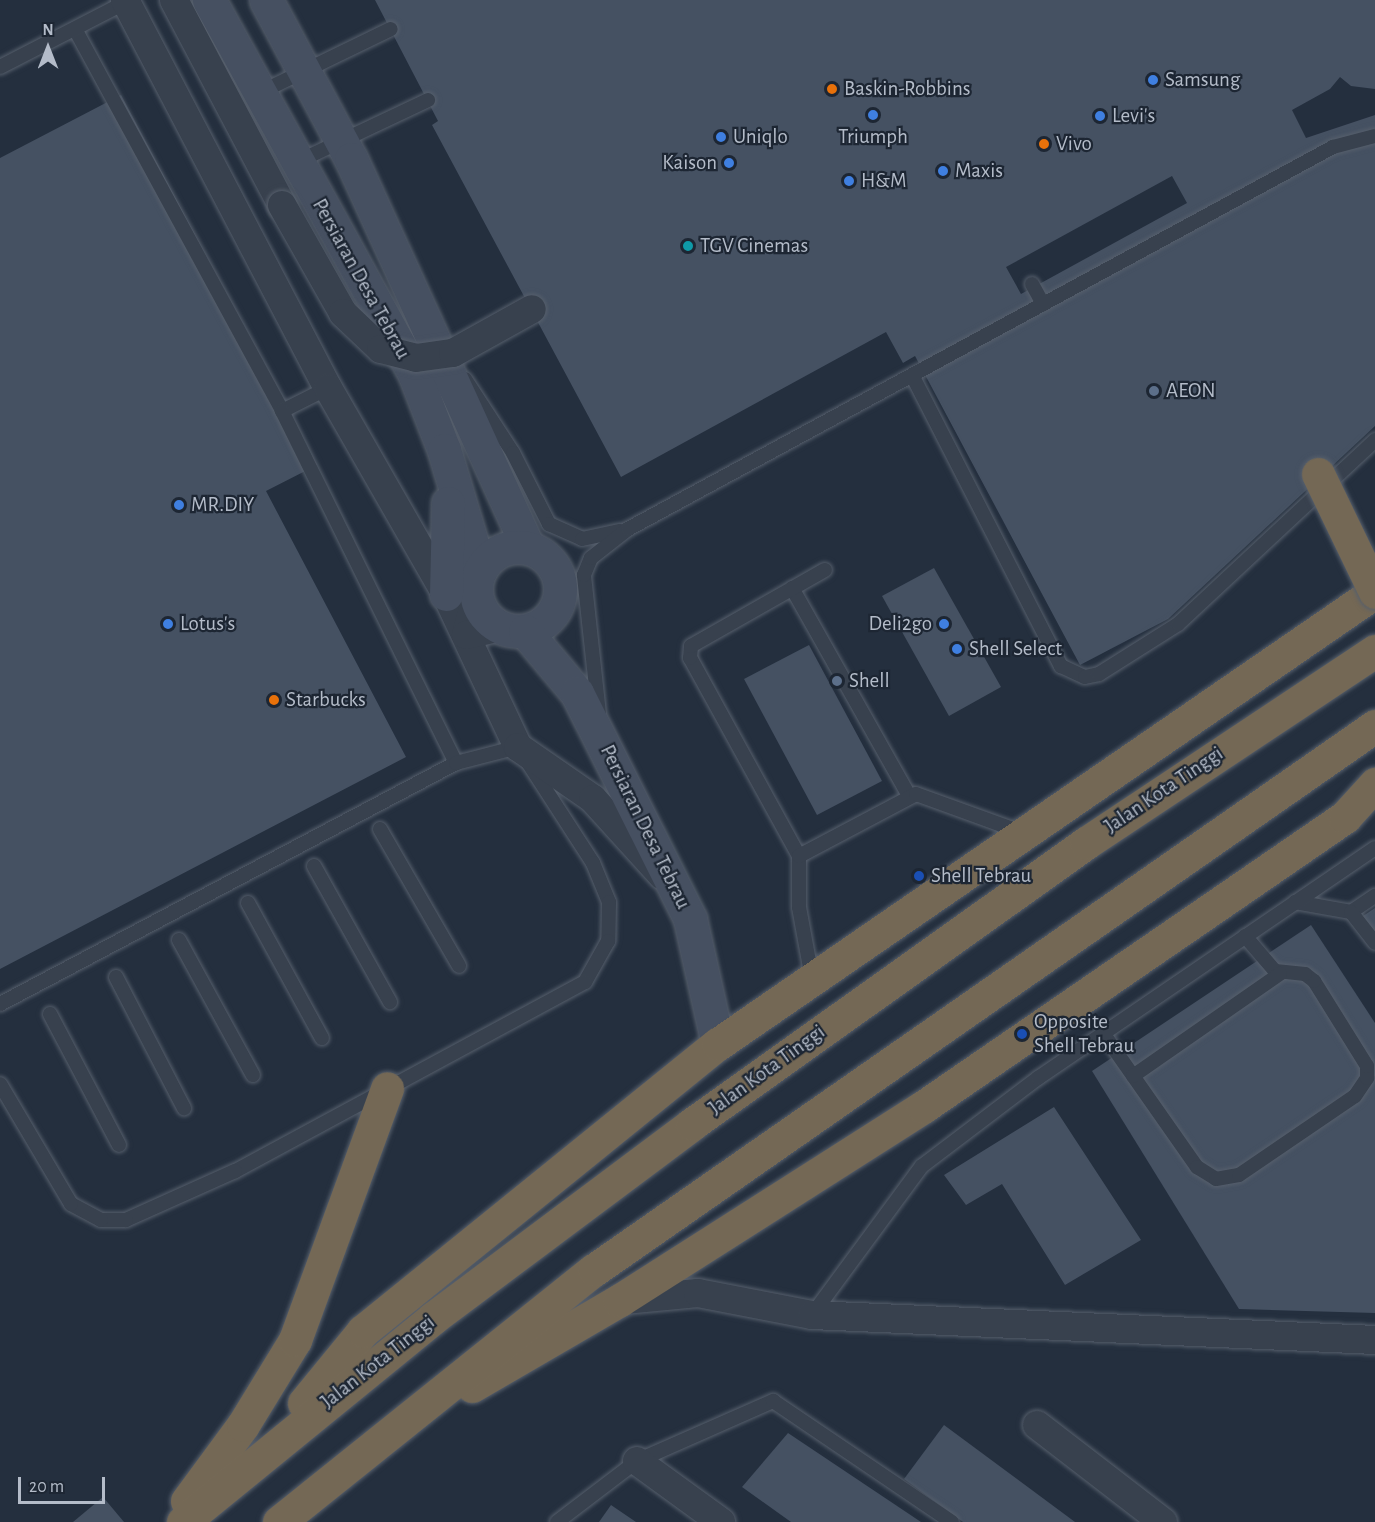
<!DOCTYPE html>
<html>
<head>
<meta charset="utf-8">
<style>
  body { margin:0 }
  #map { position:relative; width:1375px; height:1522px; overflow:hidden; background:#242f3e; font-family:"Alegreya Sans",sans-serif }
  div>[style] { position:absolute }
  .building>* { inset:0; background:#455162 }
  .roads { filter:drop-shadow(0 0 2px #565f6c) drop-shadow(0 0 2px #565f6c) }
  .lane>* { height:14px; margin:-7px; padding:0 7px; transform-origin:7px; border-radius:7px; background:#38414e }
  .street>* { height:28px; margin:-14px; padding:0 14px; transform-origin:14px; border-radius:14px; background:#38414e }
  .secondary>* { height:33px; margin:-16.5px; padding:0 16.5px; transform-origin:16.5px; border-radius:16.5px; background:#465061 }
  .secondary>.ring { margin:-16.5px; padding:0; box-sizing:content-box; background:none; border:33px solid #465061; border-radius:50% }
  .highway>* { height:33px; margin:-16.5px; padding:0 16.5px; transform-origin:16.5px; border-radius:16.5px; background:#746855 }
  .bridges { filter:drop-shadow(0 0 2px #565f6c) drop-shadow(0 0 2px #565f6c) }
  .street-bridge>* { height:28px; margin:-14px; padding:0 14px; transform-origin:14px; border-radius:14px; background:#38414e }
  .highway-bridge>* { height:33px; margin:-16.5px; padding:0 16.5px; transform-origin:16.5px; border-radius:16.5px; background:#746855 }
  .dots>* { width:16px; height:16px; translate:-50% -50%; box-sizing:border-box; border:3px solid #1d2633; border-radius:50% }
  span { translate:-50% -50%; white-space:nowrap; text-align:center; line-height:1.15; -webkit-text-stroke:4.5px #1d2633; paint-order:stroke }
  .poi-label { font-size:21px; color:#b4bcc9 }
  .left { translate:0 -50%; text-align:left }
  .right { translate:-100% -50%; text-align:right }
  .street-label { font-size:21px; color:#b4bcc9 }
  .north { position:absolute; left:18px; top:18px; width:60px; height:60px; -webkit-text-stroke:4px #1d2633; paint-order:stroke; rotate:0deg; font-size:16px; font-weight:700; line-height:24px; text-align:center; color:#b4bcc9 }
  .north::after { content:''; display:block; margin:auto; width:21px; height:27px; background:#b4bcc9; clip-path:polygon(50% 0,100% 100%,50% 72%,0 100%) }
  .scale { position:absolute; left:18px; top:1477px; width:87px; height:27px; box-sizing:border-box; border:3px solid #b4bcc9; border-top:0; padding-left:8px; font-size:18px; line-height:21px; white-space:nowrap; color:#b4bcc9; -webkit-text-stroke:4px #1d2633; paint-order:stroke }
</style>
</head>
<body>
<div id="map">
  <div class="building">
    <div style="clip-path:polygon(evenodd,375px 0,1375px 0,1375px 89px,1351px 86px,1340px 77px,1330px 89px,1292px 110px,1306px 138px,1375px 115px,1375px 426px,1168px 619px,1080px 665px,915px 356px,903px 363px,886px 332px,621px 477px,432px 125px,438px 121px,375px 0,1172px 176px,1187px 203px,1021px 294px,1006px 267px,1172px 176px)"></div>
    <div style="clip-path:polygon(121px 95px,317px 465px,266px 491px,406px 757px,0 969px,0 158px)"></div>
    <div style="clip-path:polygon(934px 568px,1001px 687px,949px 716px,882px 596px)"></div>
    <div style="clip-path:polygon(809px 645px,882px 781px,817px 815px,744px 679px)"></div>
    <div style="clip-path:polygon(1375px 908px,1375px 946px,1357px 920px)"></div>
    <div style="clip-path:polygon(1311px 925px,1375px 1023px,1375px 1313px,1239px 1309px,1092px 1071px)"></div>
    <div style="clip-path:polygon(1054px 1107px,1141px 1240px,1065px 1285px,1002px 1184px,966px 1205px,944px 1175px)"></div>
    <div style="clip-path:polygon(944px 1425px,1075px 1522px,963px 1522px,904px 1479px)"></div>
    <div style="clip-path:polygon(788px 1433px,921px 1522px,791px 1522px,742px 1487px)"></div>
    <div style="clip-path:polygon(103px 1497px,124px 1522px,73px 1522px)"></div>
    <div style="clip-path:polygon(611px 1505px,636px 1522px,599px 1522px)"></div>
  </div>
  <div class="roads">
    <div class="lane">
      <div style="left:75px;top:29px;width:434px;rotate:61.5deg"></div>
      <div style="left:282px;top:411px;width:51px;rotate:-26.6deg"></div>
      <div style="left:0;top:67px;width:142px;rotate:-27.3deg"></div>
      <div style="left:261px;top:92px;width:144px;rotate:-25.9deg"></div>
      <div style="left:297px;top:162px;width:145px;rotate:-25.3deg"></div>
      <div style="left:1032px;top:284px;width:23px;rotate:61deg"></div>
      <div style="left:913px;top:377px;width:325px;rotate:62.9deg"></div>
      <div style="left:1061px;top:666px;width:26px;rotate:25deg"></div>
      <div style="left:1085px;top:677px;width:14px;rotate:-12deg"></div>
      <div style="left:1099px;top:674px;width:93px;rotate:-32.3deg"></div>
      <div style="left:1178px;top:624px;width:270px;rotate:-43deg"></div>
      <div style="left:465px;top:379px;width:88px;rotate:57deg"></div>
      <div style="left:513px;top:453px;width:80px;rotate:63.1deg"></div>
      <div style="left:549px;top:524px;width:36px;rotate:24deg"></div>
      <div style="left:582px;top:539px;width:39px;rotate:-12deg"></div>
      <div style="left:282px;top:411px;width:393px;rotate:63.7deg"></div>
      <div style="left:792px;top:588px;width:239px;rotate:60.6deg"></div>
      <div style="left:599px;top:714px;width:140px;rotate:-96.2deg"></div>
      <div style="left:584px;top:575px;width:18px;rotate:-68deg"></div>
      <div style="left:591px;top:558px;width:47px;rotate:-38.1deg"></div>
      <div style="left:628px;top:529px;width:802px;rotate:-28.45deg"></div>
      <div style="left:1333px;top:147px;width:43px;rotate:-14.7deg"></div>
      <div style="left:380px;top:829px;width:158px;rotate:60deg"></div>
      <div style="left:799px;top:856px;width:226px;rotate:-118.8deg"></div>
      <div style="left:690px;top:658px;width:12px;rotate:-85deg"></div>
      <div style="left:691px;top:646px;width:154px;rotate:-29.6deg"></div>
      <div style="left:314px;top:866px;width:156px;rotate:60.8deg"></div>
      <div style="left:1295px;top:902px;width:57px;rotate:10.1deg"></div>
      <div style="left:1351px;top:912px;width:29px;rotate:-34deg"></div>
      <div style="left:248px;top:903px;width:154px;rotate:61.3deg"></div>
      <div style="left:1351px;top:912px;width:39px;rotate:52deg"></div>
      <div style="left:179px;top:940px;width:154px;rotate:61.3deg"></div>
      <div style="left:116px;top:977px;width:148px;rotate:62.6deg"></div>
      <div style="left:812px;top:978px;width:72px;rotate:-100.4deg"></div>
      <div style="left:799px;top:907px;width:51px;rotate:-90deg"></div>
      <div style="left:799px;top:856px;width:132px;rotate:-27.9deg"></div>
      <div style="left:916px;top:794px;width:112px;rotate:19.9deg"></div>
      <div style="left:0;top:1004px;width:516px;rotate:-27.86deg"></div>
      <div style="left:456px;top:763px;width:64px;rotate:-14.5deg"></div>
      <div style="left:518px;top:747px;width:138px;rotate:57.1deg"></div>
      <div style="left:593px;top:863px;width:42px;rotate:67.7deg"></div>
      <div style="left:609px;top:902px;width:39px;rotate:91deg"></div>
      <div style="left:608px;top:941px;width:47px;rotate:119.3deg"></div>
      <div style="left:585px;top:982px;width:398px;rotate:151.6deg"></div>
      <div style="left:235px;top:1171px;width:120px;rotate:155.8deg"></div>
      <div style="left:126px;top:1220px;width:25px;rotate:180deg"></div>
      <div style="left:101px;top:1220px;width:34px;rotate:-152deg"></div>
      <div style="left:71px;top:1204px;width:139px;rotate:-120.6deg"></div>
      <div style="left:50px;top:1014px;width:148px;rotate:62.2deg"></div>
      <div style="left:1103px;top:1033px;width:164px;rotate:55deg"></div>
      <div style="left:1197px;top:1167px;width:22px;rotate:32deg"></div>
      <div style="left:1216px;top:1179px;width:23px;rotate:-10deg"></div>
      <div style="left:1239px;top:1175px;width:140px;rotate:-34.3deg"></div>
      <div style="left:1355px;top:1096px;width:22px;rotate:-56deg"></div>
      <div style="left:1367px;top:1078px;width:12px;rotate:-90deg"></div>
      <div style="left:1367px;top:1066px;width:100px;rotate:-121.9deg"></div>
      <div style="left:1314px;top:981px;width:11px;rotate:-142deg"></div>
      <div style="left:1305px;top:974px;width:30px;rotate:-174deg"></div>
      <div style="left:1275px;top:971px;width:46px;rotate:-130.6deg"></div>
      <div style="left:1133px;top:1076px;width:179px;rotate:-34.8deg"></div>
      <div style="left:812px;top:1315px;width:185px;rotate:-53.6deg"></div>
      <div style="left:922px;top:1166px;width:146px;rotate:-37.2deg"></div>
      <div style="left:1038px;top:1078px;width:408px;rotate:-34.3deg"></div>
      <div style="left:557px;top:1522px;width:101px;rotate:-37.3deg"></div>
      <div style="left:637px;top:1461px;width:149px;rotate:-23.8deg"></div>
      <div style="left:773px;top:1401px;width:216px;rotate:34.1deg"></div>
    </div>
    <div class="street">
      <div style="left:125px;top:0;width:438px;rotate:62.4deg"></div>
      <div style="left:328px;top:388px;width:237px;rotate:60.2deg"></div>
      <div style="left:446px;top:594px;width:169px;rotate:64.8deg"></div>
      <div style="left:518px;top:747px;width:91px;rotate:34.7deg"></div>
      <div style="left:593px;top:799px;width:103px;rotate:47.8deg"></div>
      <div style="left:174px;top:0;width:232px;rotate:62.2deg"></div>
      <div style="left:476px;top:597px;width:39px;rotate:105deg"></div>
      <div style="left:466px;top:635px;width:35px;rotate:-13deg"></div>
      <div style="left:624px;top:1300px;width:74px;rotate:-5.4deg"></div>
      <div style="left:698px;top:1293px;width:116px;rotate:10.9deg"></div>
      <div style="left:812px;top:1315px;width:564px;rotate:2.54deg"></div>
      <div style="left:1037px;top:1425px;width:159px;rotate:37.6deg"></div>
      <div style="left:637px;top:1461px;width:104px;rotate:36deg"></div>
    </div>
    <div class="secondary">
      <div style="left:209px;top:0;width:428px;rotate:61.2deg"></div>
      <div style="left:415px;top:375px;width:80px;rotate:68.9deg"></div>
      <div style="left:444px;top:450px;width:126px;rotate:73.4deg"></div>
      <div style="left:266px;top:0;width:180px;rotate:61.9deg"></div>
      <div style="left:351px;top:159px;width:427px;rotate:65.5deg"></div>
      <div class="ring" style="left:476px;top:547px;width:51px;height:51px"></div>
      <div style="left:446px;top:594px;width:91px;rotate:-88.7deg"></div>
      <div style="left:525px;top:631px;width:81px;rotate:50deg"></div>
      <div style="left:577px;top:693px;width:253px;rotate:63.4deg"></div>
      <div style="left:690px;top:919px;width:128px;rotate:77.4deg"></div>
    </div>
    <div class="highway">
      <div style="left:472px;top:1386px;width:171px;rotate:-30.2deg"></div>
      <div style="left:620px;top:1300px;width:359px;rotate:-32.5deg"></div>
      <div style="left:923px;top:1107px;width:512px;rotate:-34.5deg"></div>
      <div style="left:1345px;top:817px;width:45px;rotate:-47.7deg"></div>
      <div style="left:304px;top:1403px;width:93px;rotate:-50.7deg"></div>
      <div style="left:363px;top:1331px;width:457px;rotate:-39deg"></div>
      <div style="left:718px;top:1044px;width:797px;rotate:-34.53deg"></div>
      <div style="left:187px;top:1501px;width:94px;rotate:-53.6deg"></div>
      <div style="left:243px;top:1425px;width:100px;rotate:-58.5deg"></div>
      <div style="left:295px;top:1340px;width:268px;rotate:-69.9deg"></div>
      <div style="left:183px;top:1522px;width:323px;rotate:-39.2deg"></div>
      <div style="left:433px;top:1318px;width:324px;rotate:-36.8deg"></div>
      <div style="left:692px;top:1124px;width:484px;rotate:-35.5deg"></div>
      <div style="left:1086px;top:843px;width:347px;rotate:-33.6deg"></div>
      <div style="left:279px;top:1522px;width:403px;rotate:-38.7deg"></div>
      <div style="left:594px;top:1270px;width:952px;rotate:-34.86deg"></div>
    </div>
  </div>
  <div class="bridges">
    <div class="street-bridge">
      <div style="left:282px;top:205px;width:124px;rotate:60.5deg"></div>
      <div style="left:343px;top:313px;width:52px;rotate:43.5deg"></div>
      <div style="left:381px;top:349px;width:36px;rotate:14deg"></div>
      <div style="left:416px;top:358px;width:37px;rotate:-8deg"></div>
      <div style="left:453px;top:353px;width:90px;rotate:-29.1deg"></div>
    </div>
    <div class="highway-bridge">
      <div style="left:1318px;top:474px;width:131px;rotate:64.2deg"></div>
    </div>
  </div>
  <div class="dots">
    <div style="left:1153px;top:80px;background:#3f7fe0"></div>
    <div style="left:832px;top:89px;background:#e8710a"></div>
    <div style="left:873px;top:115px;background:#3f7fe0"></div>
    <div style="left:1100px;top:116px;background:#3f7fe0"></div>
    <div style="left:721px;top:137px;background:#3f7fe0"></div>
    <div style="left:1044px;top:144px;background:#e8710a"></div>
    <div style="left:729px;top:163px;background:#3f7fe0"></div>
    <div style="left:943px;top:171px;background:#3f7fe0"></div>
    <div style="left:849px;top:181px;background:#3f7fe0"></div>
    <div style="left:688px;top:246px;background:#0f9aa8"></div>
    <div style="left:1154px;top:391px;background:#5c6f8a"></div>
    <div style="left:179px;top:505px;background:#3f7fe0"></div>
    <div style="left:168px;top:624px;background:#3f7fe0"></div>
    <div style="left:944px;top:624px;background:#3f7fe0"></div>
    <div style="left:957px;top:649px;background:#3f7fe0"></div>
    <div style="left:837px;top:681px;background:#5c6f8a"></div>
    <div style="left:274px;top:700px;background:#e8710a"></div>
    <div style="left:919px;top:876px;background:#1a4fb4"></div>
    <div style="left:1022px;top:1034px;background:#1a4fb4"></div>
  </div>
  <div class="poi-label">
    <span class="left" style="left:1165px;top:80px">Samsung</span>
    <span class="left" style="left:844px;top:89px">Baskin-Robbins</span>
    <span class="left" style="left:1112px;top:116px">Levi's</span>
    <span class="left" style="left:733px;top:137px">Uniqlo</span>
    <span style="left:873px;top:137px">Triumph</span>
    <span class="left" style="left:1056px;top:144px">Vivo</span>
    <span class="right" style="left:717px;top:163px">Kaison</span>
    <span class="left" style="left:955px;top:171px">Maxis</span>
    <span class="left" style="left:861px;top:181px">H&amp;M</span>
    <span class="left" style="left:700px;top:246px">TGV Cinemas</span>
    <span class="left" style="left:1166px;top:391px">AEON</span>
    <span class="left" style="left:191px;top:505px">MR.DIY</span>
    <span class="left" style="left:180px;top:624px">Lotus's</span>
    <span class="right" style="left:932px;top:624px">Deli2go</span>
    <span class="left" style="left:969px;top:649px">Shell Select</span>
    <span class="left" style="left:849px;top:681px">Shell</span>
    <span class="left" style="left:286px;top:700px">Starbucks</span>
    <span class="left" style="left:931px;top:876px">Shell Tebrau</span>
    <span class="left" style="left:1034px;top:1034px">Opposite<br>Shell Tebrau</span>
  </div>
  <div class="street-label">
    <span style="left:361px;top:279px;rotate:61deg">Persiaran Desa Tebrau</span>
    <span style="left:1164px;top:790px;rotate:-34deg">Jalan Kota Tinggi</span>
    <span style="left:645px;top:827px;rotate:64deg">Persiaran Desa Tebrau</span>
    <span style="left:767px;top:1070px;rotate:-36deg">Jalan Kota Tinggi</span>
    <span style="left:378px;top:1362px;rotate:-38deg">Jalan Kota Tinggi</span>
  </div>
  <div class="north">N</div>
  <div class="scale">20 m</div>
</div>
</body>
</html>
